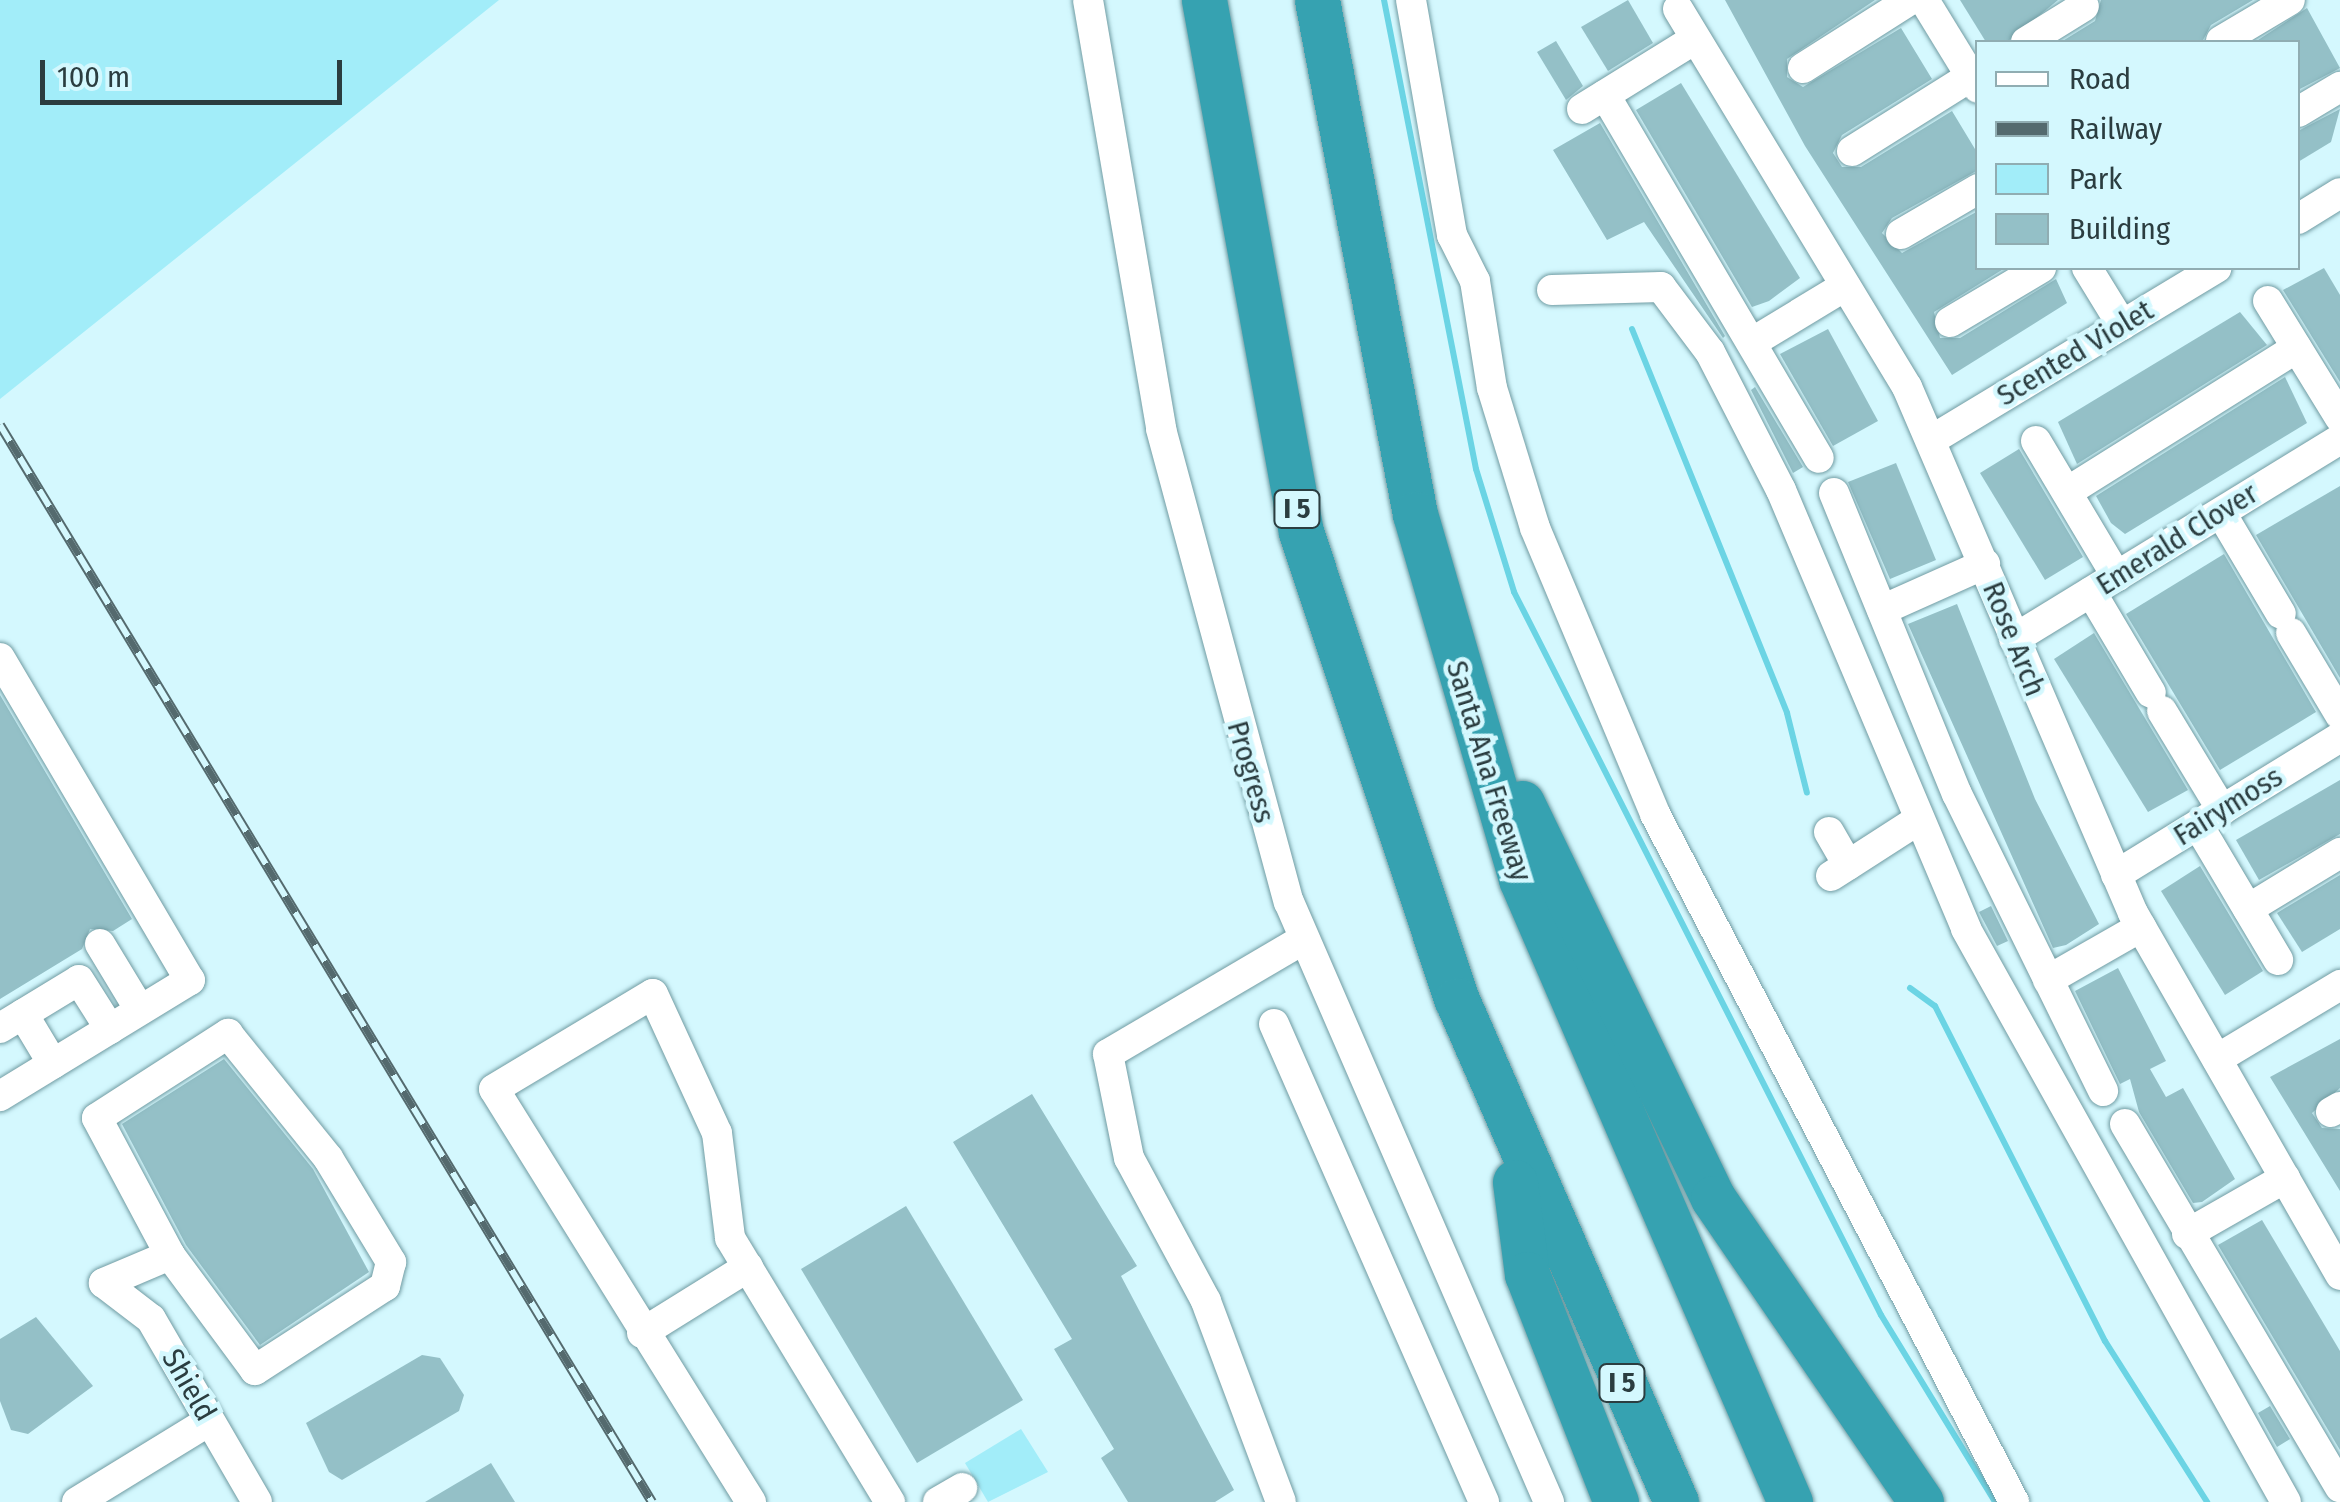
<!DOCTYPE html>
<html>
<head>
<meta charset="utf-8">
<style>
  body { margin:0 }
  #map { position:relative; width:2340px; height:1502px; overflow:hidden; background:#d4f8fe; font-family:"Fira Sans Condensed",sans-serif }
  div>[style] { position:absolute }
  .green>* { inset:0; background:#a2edf9 }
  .stream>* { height:6px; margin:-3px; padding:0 3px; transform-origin:3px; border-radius:3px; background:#6bd4e4 }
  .building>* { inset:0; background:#94c0c7 }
  .roads { filter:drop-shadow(0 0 2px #709ba2) drop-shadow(0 0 2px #709ba2) }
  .minor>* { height:30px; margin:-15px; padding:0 15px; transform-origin:15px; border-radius:15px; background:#fff }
  .highway>* { height:45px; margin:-22.5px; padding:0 22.5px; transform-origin:22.5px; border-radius:22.5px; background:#36a2b1 }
  .rail>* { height:10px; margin-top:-5px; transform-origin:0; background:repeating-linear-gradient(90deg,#d4f8fe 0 19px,#546a6e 0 38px); box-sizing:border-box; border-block:2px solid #546a6e }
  span { translate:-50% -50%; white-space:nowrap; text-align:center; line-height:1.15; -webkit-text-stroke:9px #d4f8fe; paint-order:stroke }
  .shield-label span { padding:2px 8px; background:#d4f8fe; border:2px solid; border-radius:8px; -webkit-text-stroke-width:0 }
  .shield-label { font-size:28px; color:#2b3d40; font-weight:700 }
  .street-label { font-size:30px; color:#2b3d40 }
  .legend { position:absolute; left:1975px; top:40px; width:325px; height:230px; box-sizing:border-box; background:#d4f8fe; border:2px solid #90adb2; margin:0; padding:12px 18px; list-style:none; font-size:30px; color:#2b3d40 }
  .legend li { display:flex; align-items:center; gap:20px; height:50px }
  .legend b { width:50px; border:2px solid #90adb2 }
  .scale { position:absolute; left:40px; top:60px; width:302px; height:45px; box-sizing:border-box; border:5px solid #2b3d40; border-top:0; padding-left:12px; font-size:30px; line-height:35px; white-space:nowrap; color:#2b3d40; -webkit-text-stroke:8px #d4f8fe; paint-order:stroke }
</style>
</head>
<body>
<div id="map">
  <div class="green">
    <div style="clip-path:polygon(0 0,499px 0,0 399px)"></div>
    <div style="clip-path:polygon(1021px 1429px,1048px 1472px,988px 1502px,965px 1463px)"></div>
  </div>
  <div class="stream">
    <div style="left:1384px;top:0;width:478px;rotate:78.9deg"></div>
    <div style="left:1476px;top:469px;width:129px;rotate:72.8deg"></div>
    <div style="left:1514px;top:592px;width:811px;rotate:63.09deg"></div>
    <div style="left:1881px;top:1315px;width:219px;rotate:58.6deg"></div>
    <div style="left:1632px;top:329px;width:414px;rotate:68deg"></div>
    <div style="left:1787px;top:713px;width:82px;rotate:76deg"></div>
    <div style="left:1910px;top:988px;width:31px;rotate:36deg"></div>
    <div style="left:1935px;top:1006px;width:376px;rotate:63.1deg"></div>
    <div style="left:2105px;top:1341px;width:191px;rotate:57.6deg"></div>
  </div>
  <div class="building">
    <div style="clip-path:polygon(1628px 0,1653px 43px,1608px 71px,1581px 27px)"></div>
    <div style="clip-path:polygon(1725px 0,1875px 0,1787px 59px,1787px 77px,1803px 87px,1901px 28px,1932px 79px,1842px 135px,1833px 153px,1842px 167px,1861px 167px,1952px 111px,1978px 154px,1978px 170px,1892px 218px,1882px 233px,1902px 253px,1978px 211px,1978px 268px,2005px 268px,1934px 312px,1940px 338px,1960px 338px,2056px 279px,2067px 303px,1952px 375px,1805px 146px)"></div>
    <div style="clip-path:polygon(1960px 0,2058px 0,2007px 42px,1986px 42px)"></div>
    <div style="clip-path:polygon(2101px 0,2253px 0,2211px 25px,2202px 42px,2061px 42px,2095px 21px)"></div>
    <div style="clip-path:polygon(2307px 8px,2340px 68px,2298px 90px,2298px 42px,2255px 42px)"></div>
    <div style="clip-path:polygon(1556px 41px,1583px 86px,1566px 100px,1537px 52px)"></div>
    <div style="clip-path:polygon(1681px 83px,1800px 278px,1769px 301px,1752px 307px,1636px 110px)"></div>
    <div style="clip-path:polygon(2340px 109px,2331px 142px,2298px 162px,2298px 131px)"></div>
    <div style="clip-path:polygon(1600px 123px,1725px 336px,1723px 338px,1644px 222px,1607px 240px,1553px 150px)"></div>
    <div style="clip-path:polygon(2324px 268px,2340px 295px,2340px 382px,2283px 290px)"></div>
    <div style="clip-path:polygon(2240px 312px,2267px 345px,2077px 464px,2058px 422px)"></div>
    <div style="clip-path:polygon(1828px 329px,1878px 421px,1833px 446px,1780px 354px)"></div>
    <div style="clip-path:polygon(2285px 377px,2307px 423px,2125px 534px,2111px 523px,2096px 496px)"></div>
    <div style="clip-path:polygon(1755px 387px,1803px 467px,1793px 473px,1751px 390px)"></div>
    <div style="clip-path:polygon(2019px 449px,2083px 557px,2045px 580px,1980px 473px)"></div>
    <div style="clip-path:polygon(1896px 463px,1936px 560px,1890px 579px,1848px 482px)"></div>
    <div style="clip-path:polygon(2340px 486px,2340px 678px,2256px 535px)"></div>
    <div style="clip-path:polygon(2224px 554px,2316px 712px,2220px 770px,2126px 614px)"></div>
    <div style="clip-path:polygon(1957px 604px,2035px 799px,2099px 924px,2066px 945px,2053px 948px,1908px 624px)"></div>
    <div style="clip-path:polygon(2094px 633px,2188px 790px,2148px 812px,2054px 659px)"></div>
    <div style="clip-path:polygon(0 695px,132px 919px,113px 931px,90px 929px,82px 949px,0 999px)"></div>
    <div style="clip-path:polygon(2340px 780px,2340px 834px,2259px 880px,2236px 840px)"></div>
    <div style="clip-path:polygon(2200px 866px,2263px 971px,2225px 995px,2161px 891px)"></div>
    <div style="clip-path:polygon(2340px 875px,2340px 929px,2302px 952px,2277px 913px)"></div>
    <div style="clip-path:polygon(1991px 906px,2008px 941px,1997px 946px,1979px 912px)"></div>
    <div style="clip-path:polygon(2118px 968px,2166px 1061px,2150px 1069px,2166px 1097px,2183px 1088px,2235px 1179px,2202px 1202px,2193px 1203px,2139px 1112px,2130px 1079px,2120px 1084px,2075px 991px)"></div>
    <div style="clip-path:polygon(2340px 1039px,2340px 1088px,2312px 1113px,2322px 1128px,2340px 1129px,2340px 1191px,2270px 1077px)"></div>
    <div style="clip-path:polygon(224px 1059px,313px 1169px,369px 1272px,260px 1345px,186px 1245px,122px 1124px)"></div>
    <div style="clip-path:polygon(1032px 1094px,1137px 1266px,1121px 1276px,1234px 1490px,1215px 1502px,1128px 1502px,1101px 1458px,1114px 1449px,1054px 1349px,1072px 1339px,953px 1142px)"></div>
    <div style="clip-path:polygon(906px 1206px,1023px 1400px,917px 1463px,801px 1269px)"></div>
    <div style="clip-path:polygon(2262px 1220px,2340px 1351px,2340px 1450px,2218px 1245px)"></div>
    <div style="clip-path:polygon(36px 1317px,93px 1386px,28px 1434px,11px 1430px,0 1401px,0 1339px)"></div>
    <div style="clip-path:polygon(422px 1355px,440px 1358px,464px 1395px,459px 1411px,342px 1480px,329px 1472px,306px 1423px)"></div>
    <div style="clip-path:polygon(2270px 1406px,2290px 1439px,2277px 1447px,2258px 1413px)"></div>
    <div style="clip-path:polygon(491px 1463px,515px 1502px,425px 1502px)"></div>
  </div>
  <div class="roads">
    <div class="minor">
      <div style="left:1088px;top:0;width:435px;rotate:80.3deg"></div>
      <div style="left:1161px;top:429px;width:490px;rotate:74.9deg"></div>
      <div style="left:1289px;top:902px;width:654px;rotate:66.57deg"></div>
      <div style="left:1411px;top:0;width:239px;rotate:80.1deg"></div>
      <div style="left:1452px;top:235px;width:51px;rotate:63.4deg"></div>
      <div style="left:1475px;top:281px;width:108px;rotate:81deg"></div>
      <div style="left:1492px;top:388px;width:146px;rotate:72.9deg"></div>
      <div style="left:1535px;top:528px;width:310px;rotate:67.2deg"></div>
      <div style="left:1655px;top:814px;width:776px;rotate:62.44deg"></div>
      <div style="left:1924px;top:0;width:103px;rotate:58.5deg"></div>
      <div style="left:1678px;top:9px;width:442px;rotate:58.8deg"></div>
      <div style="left:1907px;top:387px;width:572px;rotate:66.75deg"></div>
      <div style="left:2133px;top:913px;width:417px;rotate:60.2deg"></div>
      <div style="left:2221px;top:41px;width:80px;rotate:-30.7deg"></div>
      <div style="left:2026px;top:42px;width:68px;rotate:-31.8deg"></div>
      <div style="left:1803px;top:68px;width:127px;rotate:-32.4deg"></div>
      <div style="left:1605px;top:95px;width:421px;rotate:59.5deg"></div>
      <div style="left:1582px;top:109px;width:133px;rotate:-31.8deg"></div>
      <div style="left:2298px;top:112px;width:49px;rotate:-30.8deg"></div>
      <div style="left:1852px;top:151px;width:149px;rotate:-32.1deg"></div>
      <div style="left:2298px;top:219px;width:49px;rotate:-31.8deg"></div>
      <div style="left:1901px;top:234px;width:89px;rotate:-30.3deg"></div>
      <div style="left:2087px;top:268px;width:67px;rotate:58.4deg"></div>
      <div style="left:1552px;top:290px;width:109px;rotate:-1.6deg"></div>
      <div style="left:1661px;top:287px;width:81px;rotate:53deg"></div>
      <div style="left:1710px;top:352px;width:155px;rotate:62.8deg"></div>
      <div style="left:1781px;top:490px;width:476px;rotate:67.1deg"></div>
      <div style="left:1966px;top:929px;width:656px;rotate:60.82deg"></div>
      <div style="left:2268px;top:301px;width:137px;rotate:58.4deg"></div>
      <div style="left:1950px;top:322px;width:106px;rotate:-30.7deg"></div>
      <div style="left:1756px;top:340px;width:104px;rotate:-31.2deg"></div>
      <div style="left:1933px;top:439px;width:331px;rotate:-31.1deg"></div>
      <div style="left:2036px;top:441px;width:158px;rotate:59.2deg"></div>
      <div style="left:2067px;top:492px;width:271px;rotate:-32.1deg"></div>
      <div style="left:1834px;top:493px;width:325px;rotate:67.8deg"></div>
      <div style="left:1957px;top:794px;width:331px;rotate:63.8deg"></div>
      <div style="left:2221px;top:513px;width:117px;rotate:59.3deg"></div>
      <div style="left:2091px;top:592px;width:117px;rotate:59.3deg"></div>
      <div style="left:1882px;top:610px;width:113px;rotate:-24.1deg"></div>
      <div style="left:2291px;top:633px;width:96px;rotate:59.1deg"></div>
      <div style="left:2014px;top:639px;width:382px;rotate:-31.5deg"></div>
      <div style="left:0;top:658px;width:374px;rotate:59.5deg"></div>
      <div style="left:190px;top:980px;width:223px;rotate:148.6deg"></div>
      <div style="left:2162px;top:711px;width:116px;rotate:58.8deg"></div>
      <div style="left:2198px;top:825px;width:157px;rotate:59.3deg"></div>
      <div style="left:1829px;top:832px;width:38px;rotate:60deg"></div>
      <div style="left:2116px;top:875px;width:263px;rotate:-31.6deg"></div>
      <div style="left:1831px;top:876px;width:100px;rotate:-32.7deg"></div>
      <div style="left:2248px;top:909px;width:108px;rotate:-31.3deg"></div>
      <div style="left:100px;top:944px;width:77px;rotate:58.8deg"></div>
      <div style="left:2048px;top:980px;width:107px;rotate:-29.7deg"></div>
      <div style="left:23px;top:1014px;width:58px;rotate:59deg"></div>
      <div style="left:1274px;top:1024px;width:522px;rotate:66.28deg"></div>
      <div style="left:0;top:1028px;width:92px;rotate:-31.3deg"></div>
      <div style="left:79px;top:980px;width:58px;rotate:57.7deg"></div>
      <div style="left:228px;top:1034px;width:159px;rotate:51.1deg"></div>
      <div style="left:328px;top:1158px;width:122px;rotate:58.8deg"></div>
      <div style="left:391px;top:1262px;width:25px;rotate:104deg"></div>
      <div style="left:385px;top:1286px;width:155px;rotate:147.1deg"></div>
      <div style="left:255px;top:1370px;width:143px;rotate:-126.5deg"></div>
      <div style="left:170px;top:1255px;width:155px;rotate:-118.1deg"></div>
      <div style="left:97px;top:1118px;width:156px;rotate:-32.7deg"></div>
      <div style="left:2217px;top:1059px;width:144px;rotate:-31deg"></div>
      <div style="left:2331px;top:1112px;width:10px;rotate:-29deg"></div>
      <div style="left:2125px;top:1124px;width:422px;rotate:59.4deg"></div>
      <div style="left:2187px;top:1234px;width:113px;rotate:-29.7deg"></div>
      <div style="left:170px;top:1255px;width:72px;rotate:157deg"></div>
      <div style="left:104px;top:1283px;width:59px;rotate:37.5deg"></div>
      <div style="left:151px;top:1319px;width:211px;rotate:59.9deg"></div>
      <div style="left:642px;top:1333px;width:125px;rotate:-31.9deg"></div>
      <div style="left:77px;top:1502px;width:155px;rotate:-31.5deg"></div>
      <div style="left:751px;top:1502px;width:486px;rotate:-121.9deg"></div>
      <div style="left:494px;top:1089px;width:185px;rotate:-30.9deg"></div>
      <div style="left:653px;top:994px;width:153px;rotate:65.3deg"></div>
      <div style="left:717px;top:1133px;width:106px;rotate:82.9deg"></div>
      <div style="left:730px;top:1238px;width:309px;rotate:58.8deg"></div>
      <div style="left:938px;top:1502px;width:28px;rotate:-30deg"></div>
      <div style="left:1281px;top:1502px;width:215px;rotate:-110.5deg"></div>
      <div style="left:1206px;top:1301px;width:162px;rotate:-118.3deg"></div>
      <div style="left:1129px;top:1158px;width:106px;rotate:-101.4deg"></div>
      <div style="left:1108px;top:1054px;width:227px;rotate:-30.4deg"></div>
    </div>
    <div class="highway">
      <div style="left:1204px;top:0;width:541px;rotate:79.67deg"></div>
      <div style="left:1301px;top:532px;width:493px;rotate:71.6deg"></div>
      <div style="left:1457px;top:1000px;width:548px;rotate:66.43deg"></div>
      <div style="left:1317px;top:0;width:523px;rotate:79.21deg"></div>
      <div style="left:1415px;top:514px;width:380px;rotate:73.8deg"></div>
      <div style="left:1521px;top:879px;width:679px;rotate:66.65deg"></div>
      <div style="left:1522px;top:803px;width:439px;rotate:64.2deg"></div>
      <div style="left:1713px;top:1198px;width:368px;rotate:55.6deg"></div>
      <div style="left:1515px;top:1182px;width:93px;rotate:82.6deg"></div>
      <div style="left:1527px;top:1274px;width:245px;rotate:68.7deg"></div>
    </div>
  </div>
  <div class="rail">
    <div style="left:0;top:425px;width:1259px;rotate:58.81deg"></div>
  </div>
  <div class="shield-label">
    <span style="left:1297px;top:509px">I 5</span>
    <span style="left:1622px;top:1383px">I 5</span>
  </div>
  <div class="street-label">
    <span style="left:2075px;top:353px;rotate:-31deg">Scented Violet</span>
    <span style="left:2177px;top:539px;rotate:-32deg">Emerald Clover</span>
    <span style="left:2014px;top:639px;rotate:68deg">Rose Arch</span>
    <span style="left:1489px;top:771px;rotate:73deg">Santa Ana Freeway</span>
    <span style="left:1251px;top:772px;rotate:74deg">Progress</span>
    <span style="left:2228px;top:806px;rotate:-32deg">Fairymoss</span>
    <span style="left:189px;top:1385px;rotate:60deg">Shield</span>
  </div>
  <ul class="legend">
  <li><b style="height:12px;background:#fff"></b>Road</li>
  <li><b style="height:12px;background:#546a6e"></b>Railway</li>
  <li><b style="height:28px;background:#a2edf9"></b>Park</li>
  <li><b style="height:28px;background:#94c0c7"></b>Building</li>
  </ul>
  <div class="scale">100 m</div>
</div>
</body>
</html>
